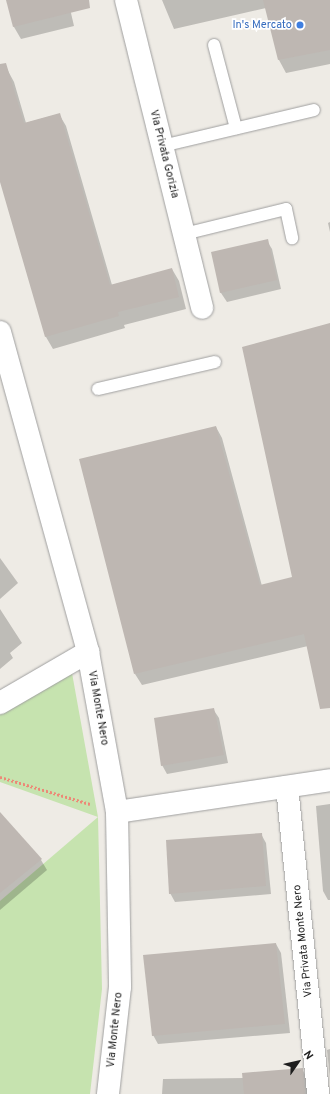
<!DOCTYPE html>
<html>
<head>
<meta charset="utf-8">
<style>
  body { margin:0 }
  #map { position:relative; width:330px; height:1094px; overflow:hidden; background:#eeebe5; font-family:Overpass,sans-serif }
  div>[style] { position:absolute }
  .grass>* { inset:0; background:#c6e3af }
  .shadow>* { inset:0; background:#0003 }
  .building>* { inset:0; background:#beb7b2 }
  .path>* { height:2.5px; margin-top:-1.25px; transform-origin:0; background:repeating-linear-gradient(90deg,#ec8977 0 2px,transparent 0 4px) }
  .roads { filter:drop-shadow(0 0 1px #9f9f9f) drop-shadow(0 0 1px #9f9f9f) }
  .service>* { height:12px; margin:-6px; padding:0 6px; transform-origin:6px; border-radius:6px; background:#fff }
  .minor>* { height:22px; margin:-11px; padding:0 11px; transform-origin:11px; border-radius:11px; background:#fff }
  .dots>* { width:11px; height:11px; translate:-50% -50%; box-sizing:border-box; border:2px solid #fff; border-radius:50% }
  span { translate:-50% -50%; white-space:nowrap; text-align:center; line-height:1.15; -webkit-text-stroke:3.5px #fff; paint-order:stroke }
  .shop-label { font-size:11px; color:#366cbe }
  .right { translate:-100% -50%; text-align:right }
  .street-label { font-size:11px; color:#1e1e1e }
  .north { position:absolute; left:278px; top:1042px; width:40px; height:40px; -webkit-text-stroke:3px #fff; paint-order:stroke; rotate:56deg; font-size:11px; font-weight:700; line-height:16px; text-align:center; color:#1e1e1e }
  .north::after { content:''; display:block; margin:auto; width:14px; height:18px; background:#1e1e1e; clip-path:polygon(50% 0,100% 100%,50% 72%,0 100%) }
</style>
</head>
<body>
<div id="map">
  <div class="grass">
    <div style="clip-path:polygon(70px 662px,98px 817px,102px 989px,90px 1094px,0 1094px,0 901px,98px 817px,0 782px,0 703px)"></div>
  </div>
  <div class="shadow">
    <div style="clip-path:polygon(7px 0,68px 0,74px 26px,21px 39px,14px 27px)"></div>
    <div style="clip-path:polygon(162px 0,330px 0,330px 64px,286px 73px,279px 60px,266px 8px,174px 29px)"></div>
    <div style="clip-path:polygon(7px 69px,14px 82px,26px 123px,59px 114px,66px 126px,112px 285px,172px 269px,179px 281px,186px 309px,124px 325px,125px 328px,53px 349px,46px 337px,0 179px,0 71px)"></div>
    <div style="clip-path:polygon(330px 222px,330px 232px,328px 223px)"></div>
    <div style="clip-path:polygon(267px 241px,272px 249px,281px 289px,227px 302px,221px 293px,212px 253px)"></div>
    <div style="clip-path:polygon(330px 324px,330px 700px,308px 646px,142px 685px,135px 674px,216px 427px,222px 438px,262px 586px,293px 578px)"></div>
    <div style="clip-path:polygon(0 558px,18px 583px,0 599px)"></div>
    <div style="clip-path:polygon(0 609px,22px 643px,10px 653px,13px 658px,0 669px)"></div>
    <div style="clip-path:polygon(213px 709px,219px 718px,228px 763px,167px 774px,162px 765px)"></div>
    <div style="clip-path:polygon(330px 804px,330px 900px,328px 900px,323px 891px,316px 806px)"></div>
    <div style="clip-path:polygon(0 814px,41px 860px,47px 870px,0 910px)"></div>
    <div style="clip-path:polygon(261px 834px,266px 843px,271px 894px,175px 902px,170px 893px)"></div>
    <div style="clip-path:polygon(276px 944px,281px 953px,290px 1033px,158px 1044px,153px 1035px)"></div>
    <div style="clip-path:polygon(330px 1049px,330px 1079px,327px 1050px)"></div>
    <div style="clip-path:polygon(302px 1069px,307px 1078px,310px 1094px,162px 1094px,163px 1079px,244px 1078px)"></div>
  </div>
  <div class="building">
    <div style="clip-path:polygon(6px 0,89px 0,90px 8px,13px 27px)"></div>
    <div style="clip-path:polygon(263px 0,330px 0,330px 50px,278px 60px)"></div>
    <div style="clip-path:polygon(6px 63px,24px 123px,60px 113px,110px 285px,172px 268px,179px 297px,118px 312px,119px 316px,45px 337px,0 182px,0 64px)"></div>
    <div style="clip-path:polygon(268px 239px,277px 280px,220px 293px,211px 252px)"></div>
    <div style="clip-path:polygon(330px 323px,330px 708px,320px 709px,304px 634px,134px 674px,79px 459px,216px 426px,260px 585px,292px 577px,242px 347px)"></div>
    <div style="clip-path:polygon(214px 708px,224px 755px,161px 766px,154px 718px)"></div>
    <div style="clip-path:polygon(0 812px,42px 859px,0 893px)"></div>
    <div style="clip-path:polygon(262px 833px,266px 886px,169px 894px,166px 840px)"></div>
    <div style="clip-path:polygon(276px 943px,285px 1024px,152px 1036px,143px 955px)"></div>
    <div style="clip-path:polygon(303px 1068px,305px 1094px,244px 1094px,242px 1073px)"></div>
  </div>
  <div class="path">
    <div style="left:0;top:777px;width:94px;rotate:16.7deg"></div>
  </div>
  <div class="roads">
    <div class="service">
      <div style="left:214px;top:45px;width:86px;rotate:75.2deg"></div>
      <div style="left:162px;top:146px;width:156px;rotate:-13.3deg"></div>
      <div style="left:184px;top:234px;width:105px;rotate:-13.8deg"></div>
      <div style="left:286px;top:209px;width:30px;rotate:78deg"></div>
      <div style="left:98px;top:389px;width:120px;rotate:-13deg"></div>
    </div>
    <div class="minor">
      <div style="left:126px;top:0;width:317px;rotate:76.1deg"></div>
      <div style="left:0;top:332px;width:332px;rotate:74.6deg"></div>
      <div style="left:88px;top:652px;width:163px;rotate:79.7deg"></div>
      <div style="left:117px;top:812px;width:175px;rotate:89deg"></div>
      <div style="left:120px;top:987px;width:108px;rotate:96.4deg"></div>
      <div style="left:0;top:703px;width:102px;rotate:-30.1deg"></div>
      <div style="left:287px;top:787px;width:309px;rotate:84.2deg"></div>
      <div style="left:117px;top:812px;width:215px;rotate:-8.5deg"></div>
    </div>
  </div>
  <div class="dots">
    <div style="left:300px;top:25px;background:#3f7fe0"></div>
  </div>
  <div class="shop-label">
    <span class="right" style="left:292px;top:25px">In's Mercato</span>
  </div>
  <div class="street-label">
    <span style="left:164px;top:154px;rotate:76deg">Via Privata Gorizia</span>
    <span style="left:98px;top:708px;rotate:80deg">Via Monte Nero</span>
    <span style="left:303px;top:941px;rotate:-96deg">Via Privata Monte Nero</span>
    <span style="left:115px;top:1030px;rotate:-84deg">Via Monte Nero</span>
  </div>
  <div class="north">N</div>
</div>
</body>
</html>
